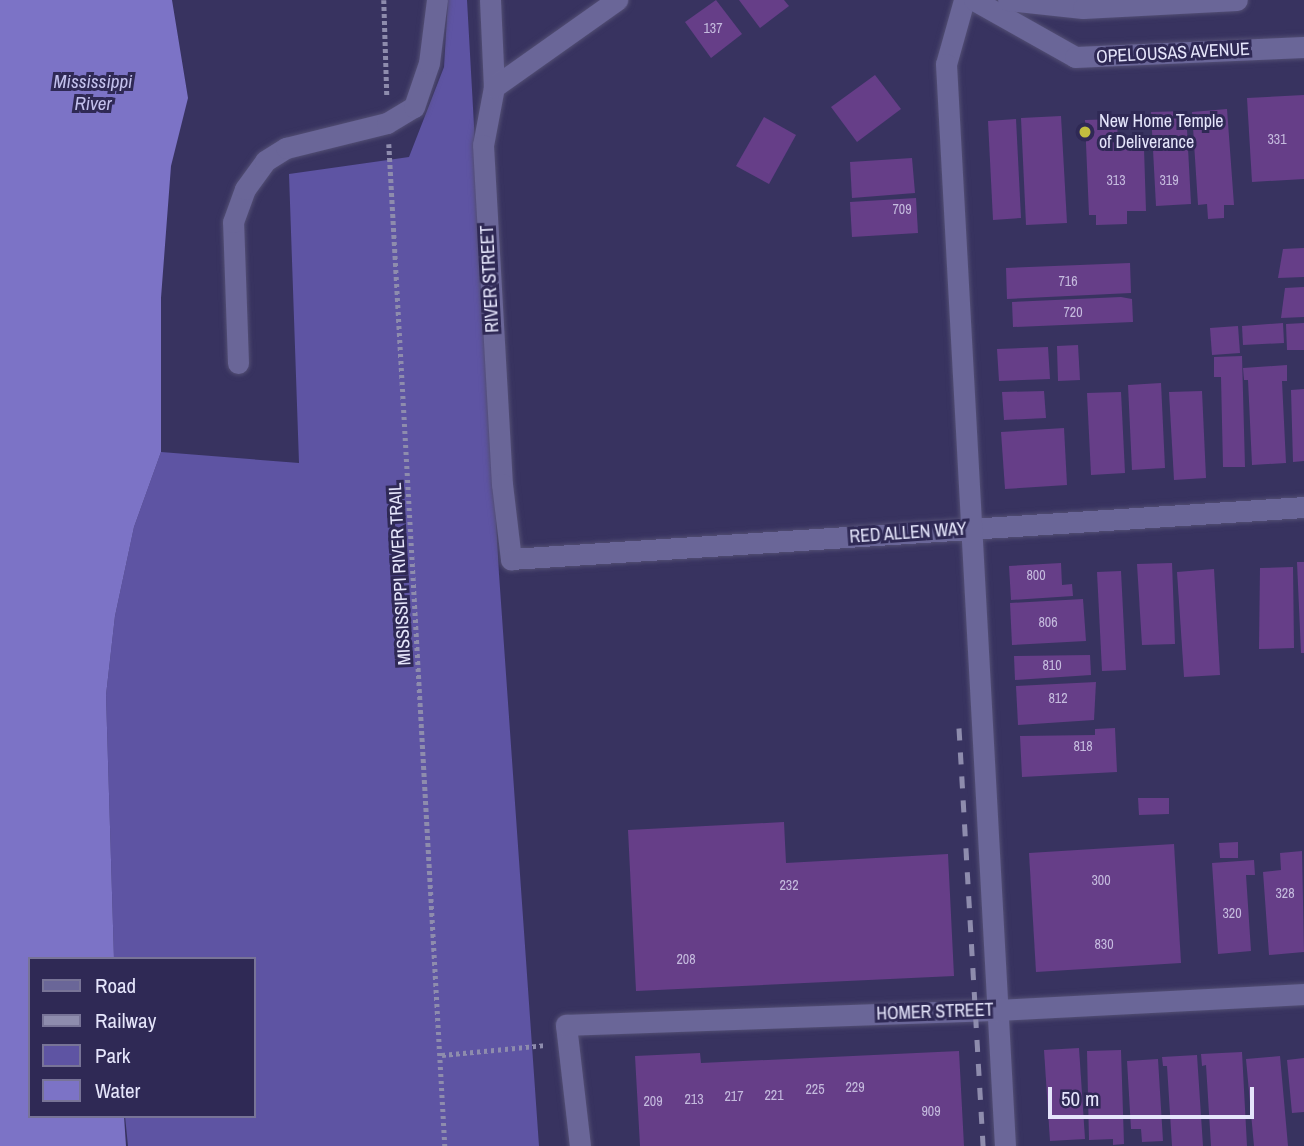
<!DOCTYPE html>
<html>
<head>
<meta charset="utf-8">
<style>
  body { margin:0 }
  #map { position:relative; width:1304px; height:1146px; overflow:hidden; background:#383360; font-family:"Archivo Narrow",sans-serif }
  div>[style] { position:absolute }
  .green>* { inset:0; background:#5e54a3 }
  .water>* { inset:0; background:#7c73c6 }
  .building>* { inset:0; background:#663e88 }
  .path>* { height:4.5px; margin-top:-2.25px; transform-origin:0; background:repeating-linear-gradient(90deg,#8e8cad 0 3.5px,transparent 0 7px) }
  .roads { filter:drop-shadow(0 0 2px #534f74) drop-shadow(0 0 2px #534f74) }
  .minor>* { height:21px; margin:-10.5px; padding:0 10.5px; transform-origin:10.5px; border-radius:10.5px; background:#6a6698 }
  .rail>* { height:5px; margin-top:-2.5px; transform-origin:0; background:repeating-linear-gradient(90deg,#8e8cad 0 12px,transparent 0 24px) }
  .dots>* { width:19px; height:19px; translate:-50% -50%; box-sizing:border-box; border:4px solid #2f2955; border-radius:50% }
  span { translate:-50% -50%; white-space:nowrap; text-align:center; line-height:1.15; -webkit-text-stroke:6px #2f2955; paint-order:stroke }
  .number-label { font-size:14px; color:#c5bbde }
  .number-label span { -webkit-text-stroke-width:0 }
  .street-label { font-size:18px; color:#e5e5fb }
  .poi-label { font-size:18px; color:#e5e5fb }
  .left { translate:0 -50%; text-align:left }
  .water-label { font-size:19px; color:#c3c1ed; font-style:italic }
  .legend { position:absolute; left:28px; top:957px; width:228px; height:161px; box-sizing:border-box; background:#2f2955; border:2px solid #787497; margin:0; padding:9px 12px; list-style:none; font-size:21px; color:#e5e5fb }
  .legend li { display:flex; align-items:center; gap:14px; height:35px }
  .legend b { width:35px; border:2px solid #787497 }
  .scale { position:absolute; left:1048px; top:1087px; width:206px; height:32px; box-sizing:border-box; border:4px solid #e5e5fb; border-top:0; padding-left:9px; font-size:21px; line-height:24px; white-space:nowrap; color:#e5e5fb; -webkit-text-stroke:5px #2f2955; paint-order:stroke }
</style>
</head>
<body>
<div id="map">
  <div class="green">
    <div style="clip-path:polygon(448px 0,467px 0,499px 574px,539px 1146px,128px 1146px,125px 1116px,254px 1116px,254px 959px,114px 959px,106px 695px,115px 616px,134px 527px,161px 452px,299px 463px,289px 174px,409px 157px,444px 67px)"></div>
  </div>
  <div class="water">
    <div style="clip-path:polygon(0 0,172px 0,188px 98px,171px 166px,161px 298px,161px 452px,134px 527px,115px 616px,106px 695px,114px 959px,30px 959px,30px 1116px,124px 1116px,126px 1146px,0 1146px)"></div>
  </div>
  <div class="building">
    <div style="clip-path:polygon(716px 0,742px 34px,711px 58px,685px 22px)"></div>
    <div style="clip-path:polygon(739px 0,784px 0,789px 6px,760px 28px)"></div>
    <div style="clip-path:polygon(875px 75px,901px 109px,857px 142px,831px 107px)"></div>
    <div style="clip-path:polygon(1304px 95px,1304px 179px,1252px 182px,1247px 98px)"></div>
    <div style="clip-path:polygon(1227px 109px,1234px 205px,1224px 205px,1224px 218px,1208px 219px,1207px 204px,1198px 205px,1192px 112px)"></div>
    <div style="clip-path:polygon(1186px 111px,1191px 204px,1156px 206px,1151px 112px)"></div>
    <div style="clip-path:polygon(1061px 116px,1067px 223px,1026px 225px,1021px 118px)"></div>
    <div style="clip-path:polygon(764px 117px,796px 135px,769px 184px,736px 166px)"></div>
    <div style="clip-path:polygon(1016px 119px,1021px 218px,993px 220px,988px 121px)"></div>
    <div style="clip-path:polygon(1117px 119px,1118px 149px,1144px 148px,1146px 211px,1127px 211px,1127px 224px,1096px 225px,1096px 215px,1089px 215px,1085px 120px)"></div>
    <div style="clip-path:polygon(912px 158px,915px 193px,852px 198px,850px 162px)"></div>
    <div style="clip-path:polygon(916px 198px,918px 233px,852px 237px,850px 202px)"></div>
    <div style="clip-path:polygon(1304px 248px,1304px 277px,1278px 278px,1283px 249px)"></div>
    <div style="clip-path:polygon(1130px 263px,1131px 293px,1007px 299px,1006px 268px)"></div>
    <div style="clip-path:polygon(1304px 287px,1304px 317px,1281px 318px,1285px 288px)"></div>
    <div style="clip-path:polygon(1121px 297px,1132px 299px,1133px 322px,1013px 327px,1012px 302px)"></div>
    <div style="clip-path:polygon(1283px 323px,1284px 343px,1243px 345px,1242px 326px)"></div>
    <div style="clip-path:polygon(1304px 323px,1304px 350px,1287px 350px,1286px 324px)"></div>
    <div style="clip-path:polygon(1238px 326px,1240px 353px,1212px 355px,1210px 328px)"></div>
    <div style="clip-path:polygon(1078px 345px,1080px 380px,1058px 381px,1057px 346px)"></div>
    <div style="clip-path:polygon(1048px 347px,1050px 379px,999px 381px,997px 349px)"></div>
    <div style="clip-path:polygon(1242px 356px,1245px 467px,1223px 467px,1221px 377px,1214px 377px,1214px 357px)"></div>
    <div style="clip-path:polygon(1287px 365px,1287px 381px,1282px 381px,1286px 463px,1252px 465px,1248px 380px,1244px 380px,1243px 368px)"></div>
    <div style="clip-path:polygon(1161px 383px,1165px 468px,1132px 470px,1128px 385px)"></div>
    <div style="clip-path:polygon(1304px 389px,1304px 461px,1293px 462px,1291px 390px)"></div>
    <div style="clip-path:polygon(1044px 391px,1046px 418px,1004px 420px,1002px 392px)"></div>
    <div style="clip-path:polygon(1202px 391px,1206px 478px,1174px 480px,1169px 392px)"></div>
    <div style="clip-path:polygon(1121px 392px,1125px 473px,1091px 475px,1087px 393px)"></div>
    <div style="clip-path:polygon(1064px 428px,1067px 485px,1005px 489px,1001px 432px)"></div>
    <div style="clip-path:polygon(1297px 562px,1304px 562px,1304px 653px,1301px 653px)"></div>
    <div style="clip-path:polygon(1061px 563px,1062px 585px,1072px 584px,1073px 596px,1011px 600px,1009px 566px)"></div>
    <div style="clip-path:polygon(1172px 563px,1175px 644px,1142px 645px,1137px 564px)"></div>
    <div style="clip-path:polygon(1293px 567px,1294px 648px,1259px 649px,1260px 568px)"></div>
    <div style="clip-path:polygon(1214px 569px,1220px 675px,1184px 677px,1177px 572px)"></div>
    <div style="clip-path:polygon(1121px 571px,1126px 670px,1102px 671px,1097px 572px)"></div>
    <div style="clip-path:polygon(1083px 599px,1086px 641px,1012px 645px,1010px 603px)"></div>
    <div style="clip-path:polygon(1090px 655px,1091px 675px,1015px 680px,1014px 656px)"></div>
    <div style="clip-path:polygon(1096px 682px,1094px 720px,1018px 725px,1016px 686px)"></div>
    <div style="clip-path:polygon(1115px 728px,1117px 772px,1022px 777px,1020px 736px,1095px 735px,1095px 729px)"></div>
    <div style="clip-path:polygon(1138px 798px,1169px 798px,1169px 814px,1139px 815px)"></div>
    <div style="clip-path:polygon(784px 822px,786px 863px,948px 854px,954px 976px,636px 991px,628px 830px)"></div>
    <div style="clip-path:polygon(1238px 842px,1238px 858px,1220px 858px,1219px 843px)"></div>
    <div style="clip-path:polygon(1174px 844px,1181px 963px,1036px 972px,1029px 853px)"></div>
    <div style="clip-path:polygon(1302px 851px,1304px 952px,1269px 955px,1263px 872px,1281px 870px,1280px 853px)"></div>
    <div style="clip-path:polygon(1254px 860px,1255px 875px,1246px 875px,1251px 951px,1218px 954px,1212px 863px)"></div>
    <div style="clip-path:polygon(1079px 1048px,1085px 1139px,1050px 1141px,1044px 1050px)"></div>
    <div style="clip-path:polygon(1121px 1050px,1124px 1144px,1113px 1145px,1113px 1139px,1089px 1140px,1087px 1051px)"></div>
    <div style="clip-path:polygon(959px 1051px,964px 1146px,640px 1146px,635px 1056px,700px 1053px,701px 1063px)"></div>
    <div style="clip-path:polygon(1242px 1052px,1247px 1146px,1211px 1146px,1206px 1065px,1202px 1066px,1201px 1054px)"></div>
    <div style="clip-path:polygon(1197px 1055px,1203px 1146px,1172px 1146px,1167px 1066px,1163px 1066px,1162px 1057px)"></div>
    <div style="clip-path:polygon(1280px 1056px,1288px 1146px,1254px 1146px,1246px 1059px)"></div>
    <div style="clip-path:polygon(1304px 1058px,1304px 1112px,1292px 1113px,1287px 1060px)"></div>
    <div style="clip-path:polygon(1158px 1059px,1163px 1141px,1142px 1142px,1141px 1129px,1131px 1129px,1127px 1061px)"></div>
  </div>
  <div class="path">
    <div style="left:384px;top:0;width:97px;rotate:88.2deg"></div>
    <div style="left:389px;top:144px;width:1004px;rotate:86.8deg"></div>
    <div style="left:442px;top:1055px;width:103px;rotate:-5.5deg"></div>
  </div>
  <div class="roads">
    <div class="minor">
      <div style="left:490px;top:0;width:87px;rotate:87.4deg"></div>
      <div style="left:494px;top:87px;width:59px;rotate:100.7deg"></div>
      <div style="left:483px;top:145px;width:340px;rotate:86.8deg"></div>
      <div style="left:502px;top:484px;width:76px;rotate:83.2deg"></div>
      <div style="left:511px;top:559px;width:795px;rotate:-3.75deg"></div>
      <div style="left:964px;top:0;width:66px;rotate:105.7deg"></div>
      <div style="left:946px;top:64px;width:1084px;rotate:86.88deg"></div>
      <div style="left:974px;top:0;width:116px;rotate:29.4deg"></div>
      <div style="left:1075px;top:57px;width:229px;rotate:-2.5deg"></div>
      <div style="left:1008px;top:0;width:75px;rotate:6.1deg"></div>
      <div style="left:1083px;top:8px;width:154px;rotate:-3deg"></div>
      <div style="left:494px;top:87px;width:151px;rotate:-35.3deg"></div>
      <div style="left:238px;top:363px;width:141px;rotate:-92deg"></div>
      <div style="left:233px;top:222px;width:35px;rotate:-70deg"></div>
      <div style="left:245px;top:189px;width:34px;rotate:-54deg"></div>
      <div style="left:265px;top:161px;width:25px;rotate:-32deg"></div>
      <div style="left:286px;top:148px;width:104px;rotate:-13.9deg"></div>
      <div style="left:387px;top:123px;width:31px;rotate:-31deg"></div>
      <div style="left:414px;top:107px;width:46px;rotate:-71.2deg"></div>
      <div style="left:429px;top:63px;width:64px;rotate:-82.8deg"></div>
      <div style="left:580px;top:1146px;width:122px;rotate:-96.6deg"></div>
      <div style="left:566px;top:1025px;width:432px;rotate:-2deg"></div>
      <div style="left:998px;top:1010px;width:306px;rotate:-3deg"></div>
    </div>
  </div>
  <div class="rail">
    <div style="left:959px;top:728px;width:419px;rotate:86.7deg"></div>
  </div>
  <div class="dots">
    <div style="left:1085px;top:132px;background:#c2bd3f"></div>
  </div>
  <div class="number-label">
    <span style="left:713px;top:28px">137</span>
    <span style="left:1277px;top:139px">331</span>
    <span style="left:1116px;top:180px">313</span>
    <span style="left:1169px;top:180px">319</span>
    <span style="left:902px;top:209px">709</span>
    <span style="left:1068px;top:281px">716</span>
    <span style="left:1073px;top:312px">720</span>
    <span style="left:1036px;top:575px">800</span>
    <span style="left:1048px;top:622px">806</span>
    <span style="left:1052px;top:665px">810</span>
    <span style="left:1058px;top:698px">812</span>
    <span style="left:1083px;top:746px">818</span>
    <span style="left:1101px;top:880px">300</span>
    <span style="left:789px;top:885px">232</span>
    <span style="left:1285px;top:893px">328</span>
    <span style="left:1232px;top:913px">320</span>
    <span style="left:1104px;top:944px">830</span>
    <span style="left:686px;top:959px">208</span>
    <span style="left:855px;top:1087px">229</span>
    <span style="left:815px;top:1089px">225</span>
    <span style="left:774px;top:1095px">221</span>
    <span style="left:734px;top:1096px">217</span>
    <span style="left:694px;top:1099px">213</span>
    <span style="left:653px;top:1101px">209</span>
    <span style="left:931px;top:1111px">909</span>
  </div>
  <div class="street-label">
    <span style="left:1173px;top:53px;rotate:-3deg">OPELOUSAS AVENUE</span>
    <span style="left:490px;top:279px;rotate:-93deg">RIVER STREET</span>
    <span style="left:908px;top:533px;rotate:-4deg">RED ALLEN WAY</span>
    <span style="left:400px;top:574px;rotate:-93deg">MISSISSIPPI RIVER TRAIL</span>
    <span style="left:935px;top:1012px;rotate:-2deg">HOMER STREET</span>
  </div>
  <div class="poi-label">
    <span class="left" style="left:1099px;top:132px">New Home Temple<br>of Deliverance</span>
  </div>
  <div class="water-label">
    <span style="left:93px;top:93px">Mississippi<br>River</span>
  </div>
  <ul class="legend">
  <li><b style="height:9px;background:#6a6698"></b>Road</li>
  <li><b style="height:9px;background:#8e8cad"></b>Railway</li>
  <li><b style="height:19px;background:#5e54a3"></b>Park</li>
  <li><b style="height:19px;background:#7c73c6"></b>Water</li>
  </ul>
  <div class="scale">50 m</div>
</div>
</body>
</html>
